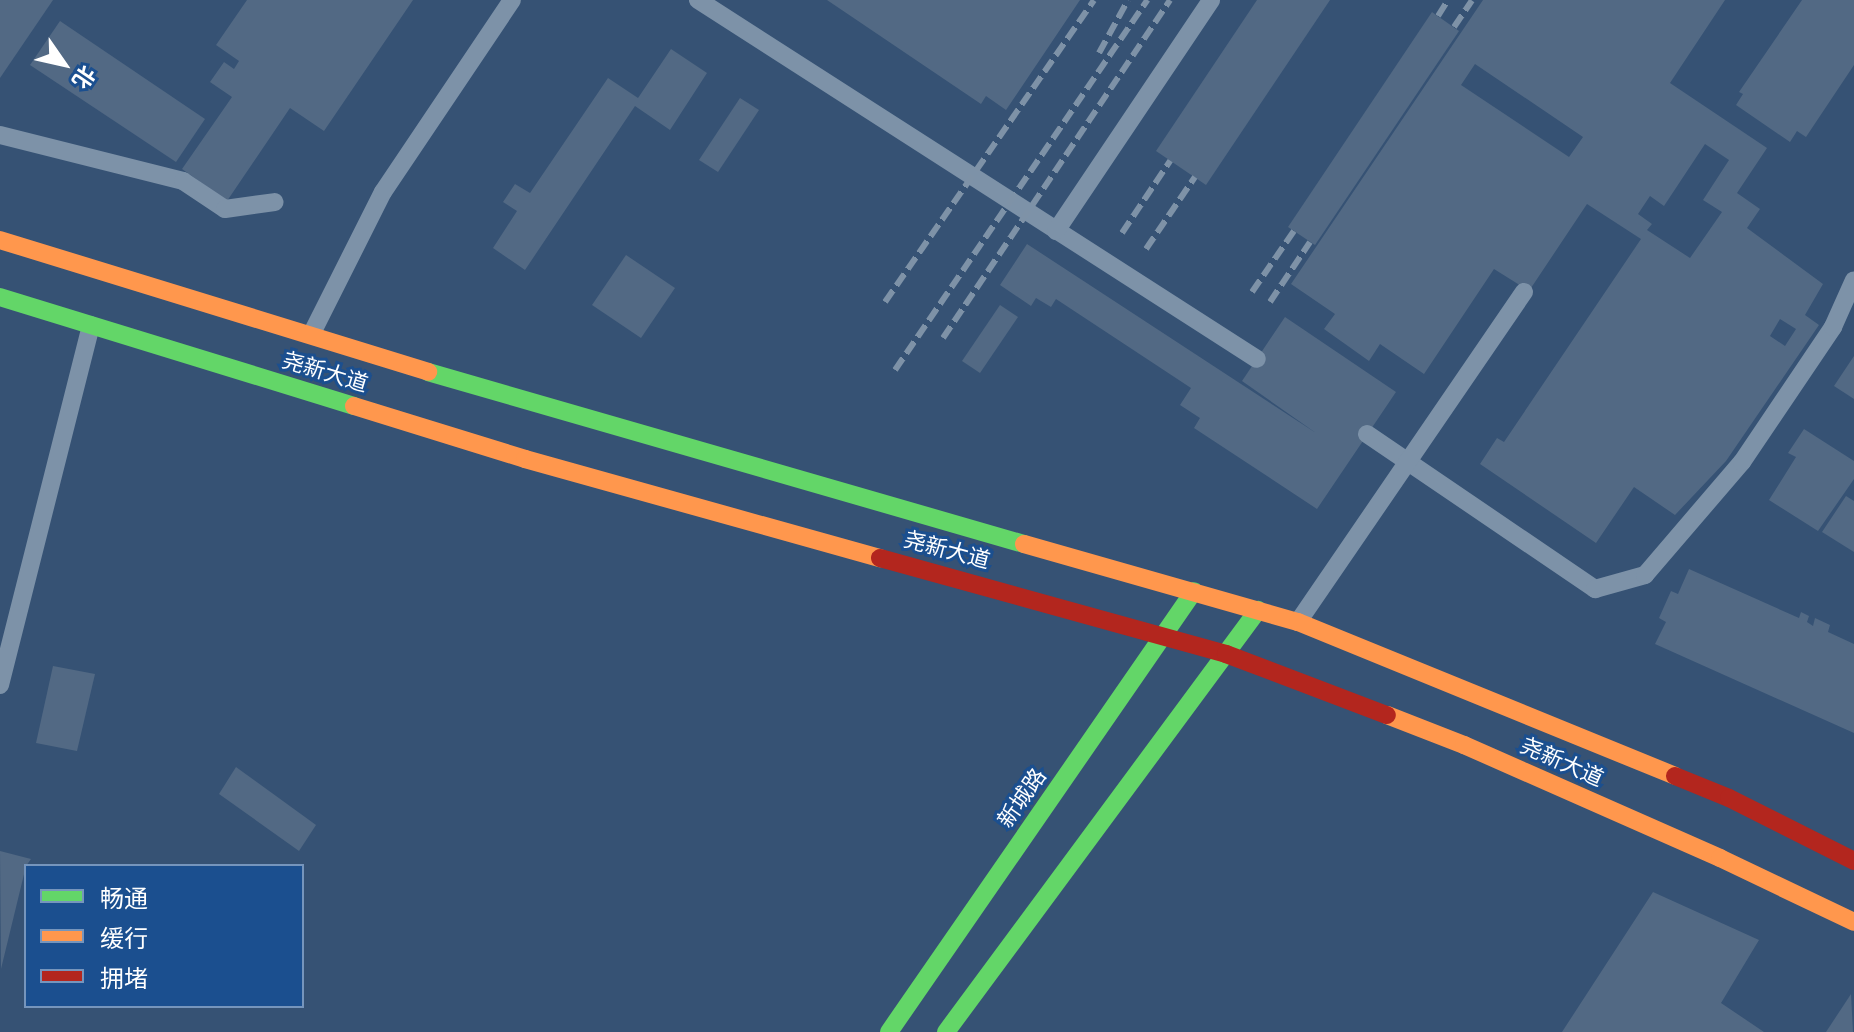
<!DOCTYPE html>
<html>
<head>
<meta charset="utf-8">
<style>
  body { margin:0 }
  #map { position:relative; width:1854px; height:1032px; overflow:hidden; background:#365274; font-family:"PT Sans","Noto Sans SC",sans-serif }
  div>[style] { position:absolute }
  .building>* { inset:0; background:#526984 }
  .lane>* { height:18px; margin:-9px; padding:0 9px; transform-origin:9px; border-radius:9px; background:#7d92a8 }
  .fast>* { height:18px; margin:-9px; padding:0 9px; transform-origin:9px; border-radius:9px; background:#63d668 }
  .slow>* { height:18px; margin:-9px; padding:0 9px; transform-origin:9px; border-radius:9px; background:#ff974d }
  .jam>* { height:18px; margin:-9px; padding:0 9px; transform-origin:9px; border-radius:9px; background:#b3261e }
  .rail>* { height:6px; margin-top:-3px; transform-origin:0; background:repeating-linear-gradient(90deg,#7e92a7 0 14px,transparent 0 20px) }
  span { translate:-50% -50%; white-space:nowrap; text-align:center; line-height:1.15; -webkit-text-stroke:6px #1b4f8f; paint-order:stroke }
  .street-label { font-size:22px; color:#fff }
  .legend { position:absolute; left:24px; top:864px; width:280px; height:144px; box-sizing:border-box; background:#1b4f8f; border:2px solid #7695bc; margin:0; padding:10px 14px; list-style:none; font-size:24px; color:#fff }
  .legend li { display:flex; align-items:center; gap:16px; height:40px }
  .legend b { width:40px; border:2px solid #7695bc }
  .north { position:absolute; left:24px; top:24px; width:80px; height:80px; -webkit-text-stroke:6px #1b4f8f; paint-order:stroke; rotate:124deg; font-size:22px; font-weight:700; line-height:32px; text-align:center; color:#fff }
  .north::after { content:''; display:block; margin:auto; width:28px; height:36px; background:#fff; clip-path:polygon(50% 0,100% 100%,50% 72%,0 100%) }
</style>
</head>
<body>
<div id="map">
  <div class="building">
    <div style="clip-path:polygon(0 0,53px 0,0 78px)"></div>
    <div style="clip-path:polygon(247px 0,413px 0,324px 131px,290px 108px,227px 201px,182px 169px,232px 97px,210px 82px,224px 62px,234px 69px,239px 61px,216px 45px)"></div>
    <div style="clip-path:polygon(827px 0,1080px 0,1006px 110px,986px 96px,981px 104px)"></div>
    <div style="clip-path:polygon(1257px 0,1330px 0,1206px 185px,1156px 151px)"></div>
    <div style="clip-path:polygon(evenodd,1483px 0,1725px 0,1670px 83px,1767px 148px,1737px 193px,1760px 209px,1747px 228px,1823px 284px,1805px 315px,1819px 325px,1726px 461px,1675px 515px,1634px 487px,1596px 543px,1480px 464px,1497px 438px,1504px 442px,1641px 239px,1587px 204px,1529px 291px,1494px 269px,1424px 374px,1380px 344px,1369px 361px,1324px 329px,1335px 314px,1291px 284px,1483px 0,1475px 64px,1583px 137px,1569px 157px,1461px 85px,1475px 64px,1483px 0,1705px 144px,1729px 160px,1703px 200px,1722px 212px,1690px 258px,1647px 230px,1652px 224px,1638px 214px,1650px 196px,1664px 206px,1705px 144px,1483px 0,1780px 319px,1796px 329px,1785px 346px,1770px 336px,1780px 319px)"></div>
    <div style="clip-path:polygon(1802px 0,1854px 0,1854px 65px,1806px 137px,1797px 131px,1790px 142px,1736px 105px,1743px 94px,1739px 92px)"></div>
    <div style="clip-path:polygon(1432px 12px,1459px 31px,1315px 245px,1288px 227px)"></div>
    <div style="clip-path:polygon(60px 21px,205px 119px,176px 162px,30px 65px)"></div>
    <div style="clip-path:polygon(671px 49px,707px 73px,670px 130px,635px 106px,525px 270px,493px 248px,517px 211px,503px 202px,515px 184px,530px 193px,608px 78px,638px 98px)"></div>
    <div style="clip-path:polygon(740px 98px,759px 110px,718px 172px,699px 160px)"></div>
    <div style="clip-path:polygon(1027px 244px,1316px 433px,1242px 381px,1285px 317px,1396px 392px,1317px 509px,1194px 428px,1200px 418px,1180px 405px,1191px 388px,1056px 299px,1051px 307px,1036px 298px,1031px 306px,1000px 285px)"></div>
    <div style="clip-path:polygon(626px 255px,675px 288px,641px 338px,592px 305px)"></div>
    <div style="clip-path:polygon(1000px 305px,1018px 317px,980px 373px,962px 361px)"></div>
    <div style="clip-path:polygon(1854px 356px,1854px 399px,1834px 386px)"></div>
    <div style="clip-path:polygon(1804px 429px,1854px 461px,1854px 479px,1818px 531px,1769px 500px,1796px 457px,1788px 453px)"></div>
    <div style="clip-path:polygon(1846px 496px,1854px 501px,1854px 552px,1822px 532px)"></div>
    <div style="clip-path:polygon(1689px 569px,1799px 618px,1801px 612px,1809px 616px,1807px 622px,1813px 626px,1815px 618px,1830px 625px,1828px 632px,1854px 644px,1854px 733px,1655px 644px,1666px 622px,1659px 618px,1671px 591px,1678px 594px)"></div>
    <div style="clip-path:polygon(53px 666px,95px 674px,77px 751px,36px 743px)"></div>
    <div style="clip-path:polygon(236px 767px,316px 825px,299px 851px,219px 794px)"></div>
    <div style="clip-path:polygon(0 851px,31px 859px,26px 866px,1px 969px)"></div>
    <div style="clip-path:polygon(1653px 892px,1759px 940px,1721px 1003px,1764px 1032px,1562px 1032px)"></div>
    <div style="clip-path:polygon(1851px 994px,1853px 1032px,1826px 1032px)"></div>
  </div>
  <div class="lane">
    <div style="left:698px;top:0;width:664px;rotate:32.71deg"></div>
    <div style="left:0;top:135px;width:189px;rotate:14.1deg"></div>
    <div style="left:183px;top:181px;width:50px;rotate:33.7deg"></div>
    <div style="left:225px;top:209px;width:50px;rotate:-8deg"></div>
    <div style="left:1056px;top:231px;width:278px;rotate:-56.1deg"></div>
    <div style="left:311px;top:335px;width:160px;rotate:-63.3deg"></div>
    <div style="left:383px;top:192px;width:231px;rotate:-56.1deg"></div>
    <div style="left:1367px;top:434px;width:276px;rotate:34.2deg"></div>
    <div style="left:1595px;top:589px;width:52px;rotate:-15.6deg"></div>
    <div style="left:1645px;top:575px;width:149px;rotate:-49.4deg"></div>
    <div style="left:1742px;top:462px;width:163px;rotate:-56deg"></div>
    <div style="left:1833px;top:327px;width:51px;rotate:-65.9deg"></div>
    <div style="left:1298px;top:622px;width:400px;rotate:-55.6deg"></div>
    <div style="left:0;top:685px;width:371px;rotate:-75.8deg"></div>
  </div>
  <div class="fast">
    <div style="left:0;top:297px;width:370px;rotate:17.1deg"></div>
    <div style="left:428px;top:372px;width:620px;rotate:16.1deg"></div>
    <div style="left:889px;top:1032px;width:536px;rotate:-55.33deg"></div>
    <div style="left:946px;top:1032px;width:525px;rotate:-53.52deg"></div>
  </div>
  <div class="slow">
    <div style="left:0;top:240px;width:448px;rotate:17.1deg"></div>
    <div style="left:354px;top:406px;width:179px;rotate:17.2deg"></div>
    <div style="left:525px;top:459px;width:369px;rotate:15.6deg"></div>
    <div style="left:1024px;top:544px;width:285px;rotate:15.9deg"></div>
    <div style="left:1298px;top:622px;width:407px;rotate:22.2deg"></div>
    <div style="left:1387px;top:715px;width:83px;rotate:21.3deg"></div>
    <div style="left:1464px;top:745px;width:280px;rotate:23.8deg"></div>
    <div style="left:1720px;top:858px;width:148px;rotate:25.5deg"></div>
  </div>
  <div class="jam">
    <div style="left:880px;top:558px;width:359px;rotate:15.5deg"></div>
    <div style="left:1226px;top:654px;width:172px;rotate:20.8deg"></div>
    <div style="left:1675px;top:776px;width:58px;rotate:22.2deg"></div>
    <div style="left:1729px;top:798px;width:140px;rotate:26.7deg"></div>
  </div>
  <div class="rail">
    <div style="left:1438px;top:16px;width:19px;rotate:-58deg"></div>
    <div style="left:1454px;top:27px;width:32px;rotate:-56deg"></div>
    <div style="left:1099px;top:53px;width:60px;rotate:-61.3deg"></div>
    <div style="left:1122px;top:233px;width:87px;rotate:-56.3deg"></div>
    <div style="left:1146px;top:249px;width:87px;rotate:-55.8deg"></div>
    <div style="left:1252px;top:292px;width:74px;rotate:-55.5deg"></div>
    <div style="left:885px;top:302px;width:367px;rotate:-55.3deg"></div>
    <div style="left:1270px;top:302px;width:72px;rotate:-56.3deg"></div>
    <div style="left:943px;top:338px;width:407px;rotate:-56.1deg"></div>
    <div style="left:895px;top:370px;width:448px;rotate:-55.7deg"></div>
  </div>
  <div class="street-label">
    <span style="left:325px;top:372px;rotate:17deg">尧新大道</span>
    <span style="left:947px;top:550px;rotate:15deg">尧新大道</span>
    <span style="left:1562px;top:762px;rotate:24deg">尧新大道</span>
    <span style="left:1022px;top:798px;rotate:-55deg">新城路</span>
  </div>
  <ul class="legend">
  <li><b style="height:10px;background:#63d668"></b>畅通</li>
  <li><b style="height:10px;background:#ff974d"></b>缓行</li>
  <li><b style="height:10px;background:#b3261e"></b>拥堵</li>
  </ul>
  <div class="north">北</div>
</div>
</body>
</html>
